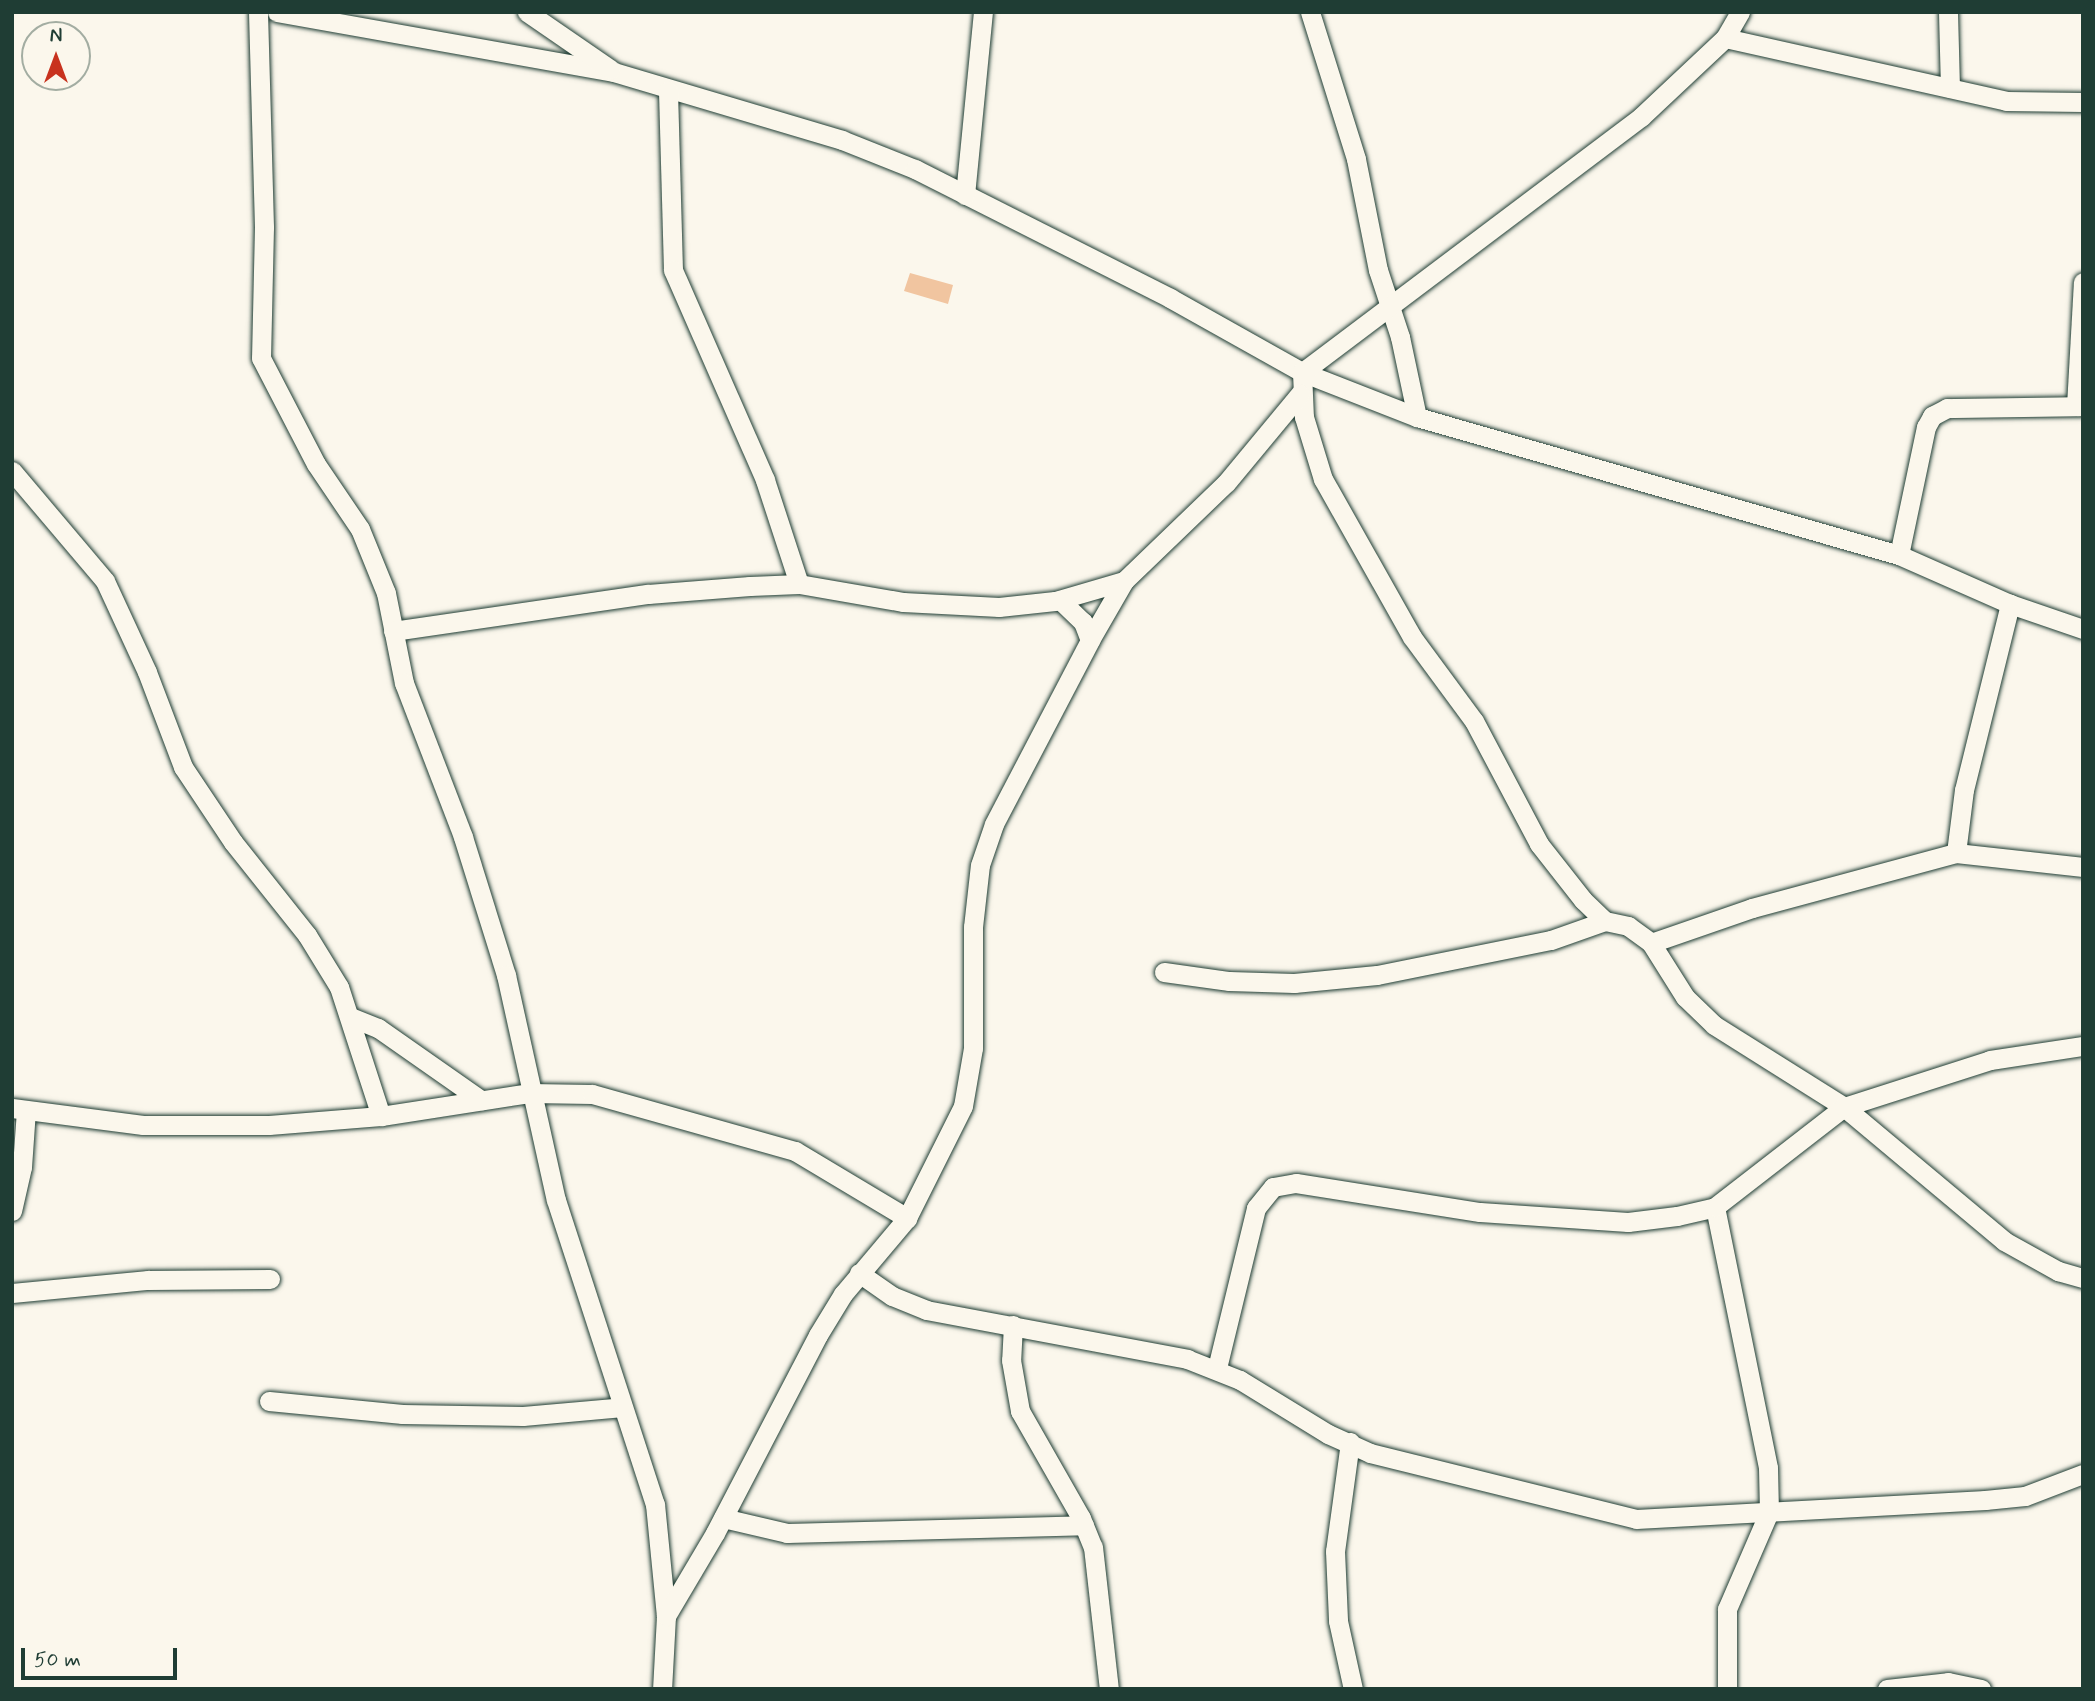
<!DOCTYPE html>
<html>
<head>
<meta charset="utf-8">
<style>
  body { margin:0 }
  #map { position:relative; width:2095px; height:1701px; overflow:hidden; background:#fbf7ec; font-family:Mynerve,sans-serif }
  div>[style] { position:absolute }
  .building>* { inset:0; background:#f1c5a0 }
  .roads { filter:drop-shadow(0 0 2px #1f3d34) drop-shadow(0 0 2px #1f3d34) }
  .minor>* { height:19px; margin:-9.5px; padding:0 9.5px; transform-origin:9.5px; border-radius:9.5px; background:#fbf7ec }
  span { translate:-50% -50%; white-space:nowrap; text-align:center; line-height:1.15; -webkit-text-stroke:7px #fbf7ec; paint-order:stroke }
  .frame { position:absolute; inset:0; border:14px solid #1f3d34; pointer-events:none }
  .north { position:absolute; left:21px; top:21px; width:70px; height:70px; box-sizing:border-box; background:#fbf7ec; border:2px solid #a3ada2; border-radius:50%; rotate:0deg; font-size:19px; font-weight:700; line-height:28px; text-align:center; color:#1f3d34 }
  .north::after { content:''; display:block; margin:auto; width:24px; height:32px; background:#c8321e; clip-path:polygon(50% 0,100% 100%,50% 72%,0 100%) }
  .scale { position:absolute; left:21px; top:1648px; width:156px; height:32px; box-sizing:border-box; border:4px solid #1f3d34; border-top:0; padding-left:9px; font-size:21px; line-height:24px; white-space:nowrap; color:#1f3d34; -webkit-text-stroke:5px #fbf7ec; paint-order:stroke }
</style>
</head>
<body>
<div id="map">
  <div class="building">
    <div style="clip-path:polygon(910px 273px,953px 285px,948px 304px,904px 291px)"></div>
  </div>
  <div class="roads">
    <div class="minor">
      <div style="left:258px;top:12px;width:215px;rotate:88.4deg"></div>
      <div style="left:264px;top:227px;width:131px;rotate:91.3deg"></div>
      <div style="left:261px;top:358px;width:119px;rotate:62.6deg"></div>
      <div style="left:316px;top:464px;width:78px;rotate:55.9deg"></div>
      <div style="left:360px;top:529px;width:69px;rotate:67.9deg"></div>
      <div style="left:386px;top:593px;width:92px;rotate:78.7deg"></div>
      <div style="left:404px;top:683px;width:165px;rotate:69deg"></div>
      <div style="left:463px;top:837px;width:145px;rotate:72.7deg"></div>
      <div style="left:506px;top:975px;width:230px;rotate:77.5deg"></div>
      <div style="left:556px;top:1200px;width:320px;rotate:72deg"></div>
      <div style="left:655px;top:1504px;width:113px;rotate:84.4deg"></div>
      <div style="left:666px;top:1616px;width:73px;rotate:93.1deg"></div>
      <div style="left:277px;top:12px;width:342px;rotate:10.1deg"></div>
      <div style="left:614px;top:72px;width:238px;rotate:16.6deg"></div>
      <div style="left:842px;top:140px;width:79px;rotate:21.7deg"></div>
      <div style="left:915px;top:169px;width:286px;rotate:26.8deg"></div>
      <div style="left:1170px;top:298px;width:151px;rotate:29.3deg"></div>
      <div style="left:1302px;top:372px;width:123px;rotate:21.4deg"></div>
      <div style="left:1417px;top:417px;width:501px;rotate:15.98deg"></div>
      <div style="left:1899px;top:555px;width:121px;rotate:23.8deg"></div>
      <div style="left:2010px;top:604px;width:77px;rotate:18.9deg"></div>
      <div style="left:527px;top:12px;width:101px;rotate:34.5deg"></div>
      <div style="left:1310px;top:12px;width:154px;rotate:72.6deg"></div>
      <div style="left:1356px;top:159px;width:113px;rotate:78.8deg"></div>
      <div style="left:1378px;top:270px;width:71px;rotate:71.8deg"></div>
      <div style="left:1400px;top:337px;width:82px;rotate:78deg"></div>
      <div style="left:1740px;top:12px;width:30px;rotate:120deg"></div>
      <div style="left:1725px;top:38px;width:115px;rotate:136.8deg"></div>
      <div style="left:1641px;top:117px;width:424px;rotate:143deg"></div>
      <div style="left:1302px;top:372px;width:45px;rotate:87.5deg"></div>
      <div style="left:1304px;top:417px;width:65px;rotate:73deg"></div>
      <div style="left:1323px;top:479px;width:181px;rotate:60.6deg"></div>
      <div style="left:1412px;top:637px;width:104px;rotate:53.6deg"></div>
      <div style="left:1474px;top:721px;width:139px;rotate:62.1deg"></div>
      <div style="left:1539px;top:844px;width:71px;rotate:51.8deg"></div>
      <div style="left:1583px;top:900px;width:30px;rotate:44deg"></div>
      <div style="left:1605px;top:921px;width:24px;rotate:12deg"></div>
      <div style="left:1628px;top:926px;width:29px;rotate:36deg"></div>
      <div style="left:1651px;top:943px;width:64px;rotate:57.8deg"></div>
      <div style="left:1685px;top:997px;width:40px;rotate:44deg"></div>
      <div style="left:1714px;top:1025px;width:154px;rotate:32.2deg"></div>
      <div style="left:1844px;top:1107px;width:209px;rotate:39.9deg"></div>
      <div style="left:2004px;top:1241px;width:62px;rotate:29.1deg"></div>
      <div style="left:2058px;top:1271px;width:26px;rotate:16deg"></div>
      <div style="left:1948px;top:12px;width:76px;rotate:88.5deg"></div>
      <div style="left:1725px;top:38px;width:288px;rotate:12.6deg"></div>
      <div style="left:2006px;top:101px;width:77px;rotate:0.7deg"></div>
      <div style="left:668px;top:91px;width:179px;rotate:88.4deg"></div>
      <div style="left:673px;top:270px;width:229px;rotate:66.3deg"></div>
      <div style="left:765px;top:480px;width:109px;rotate:71.9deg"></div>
      <div style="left:965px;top:195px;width:184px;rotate:-84.4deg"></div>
      <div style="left:2076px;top:406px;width:124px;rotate:-86.8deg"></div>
      <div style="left:12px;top:471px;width:144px;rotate:49.8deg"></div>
      <div style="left:105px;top:581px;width:100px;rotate:65.2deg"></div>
      <div style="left:147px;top:672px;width:102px;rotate:69.2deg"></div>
      <div style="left:183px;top:767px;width:90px;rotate:56.3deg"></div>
      <div style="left:233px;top:842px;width:119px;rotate:51.5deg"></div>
      <div style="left:307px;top:935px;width:61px;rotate:58.4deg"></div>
      <div style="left:339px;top:987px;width:136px;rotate:72deg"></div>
      <div style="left:1899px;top:555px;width:131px;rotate:-78.1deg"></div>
      <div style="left:1926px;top:427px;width:13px;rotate:-61deg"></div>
      <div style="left:1932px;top:416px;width:17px;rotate:-28deg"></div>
      <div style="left:1947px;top:408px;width:136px;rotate:-0.8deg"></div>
      <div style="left:1060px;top:600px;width:32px;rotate:44deg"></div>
      <div style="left:1083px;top:622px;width:19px;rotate:69deg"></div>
      <div style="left:393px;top:631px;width:258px;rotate:-8.3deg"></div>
      <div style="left:648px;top:594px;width:102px;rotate:-4.5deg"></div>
      <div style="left:750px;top:586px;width:49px;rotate:-2.3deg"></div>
      <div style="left:799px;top:584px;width:106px;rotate:9.8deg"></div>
      <div style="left:903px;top:602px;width:96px;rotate:3deg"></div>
      <div style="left:999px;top:607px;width:56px;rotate:-6.1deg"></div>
      <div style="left:1055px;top:601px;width:72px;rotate:-16.2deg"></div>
      <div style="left:1956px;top:853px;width:64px;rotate:-82.8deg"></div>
      <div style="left:1964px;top:790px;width:192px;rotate:-76.1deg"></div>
      <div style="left:1651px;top:943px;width:107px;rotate:-19.1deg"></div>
      <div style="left:1752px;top:908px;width:211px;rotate:-15.1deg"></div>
      <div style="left:1956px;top:853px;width:128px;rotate:6.3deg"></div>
      <div style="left:1164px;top:972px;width:66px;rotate:7.9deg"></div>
      <div style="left:1229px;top:981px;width:65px;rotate:1.8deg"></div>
      <div style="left:1294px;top:983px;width:83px;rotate:-5.5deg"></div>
      <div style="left:1377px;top:975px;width:177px;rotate:-11.4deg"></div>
      <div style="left:1551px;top:940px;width:57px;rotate:-19.4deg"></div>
      <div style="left:353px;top:1018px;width:27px;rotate:22deg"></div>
      <div style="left:378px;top:1028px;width:126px;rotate:35deg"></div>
      <div style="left:12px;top:1108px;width:132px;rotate:7.4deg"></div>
      <div style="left:143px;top:1125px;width:126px"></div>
      <div style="left:269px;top:1125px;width:112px;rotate:-4.6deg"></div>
      <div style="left:381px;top:1116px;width:150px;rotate:-8.8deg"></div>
      <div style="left:529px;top:1093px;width:63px;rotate:0.9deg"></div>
      <div style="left:592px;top:1094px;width:211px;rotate:15.7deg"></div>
      <div style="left:795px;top:1151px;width:131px;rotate:30.9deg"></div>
      <div style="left:1715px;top:1207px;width:266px;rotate:78.5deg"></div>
      <div style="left:1768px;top:1468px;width:44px;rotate:88.7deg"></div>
      <div style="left:1769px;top:1512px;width:106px;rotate:113.4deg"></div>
      <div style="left:1727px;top:1609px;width:80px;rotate:90deg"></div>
      <div style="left:12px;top:1211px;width:45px;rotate:-77.2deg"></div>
      <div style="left:22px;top:1167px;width:57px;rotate:-86deg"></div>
      <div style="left:859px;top:1273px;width:40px;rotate:34.9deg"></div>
      <div style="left:892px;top:1296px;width:37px;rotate:22deg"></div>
      <div style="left:926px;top:1310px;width:266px;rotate:10.6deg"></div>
      <div style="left:1187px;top:1359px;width:57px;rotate:21.6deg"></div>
      <div style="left:1240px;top:1380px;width:103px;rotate:31.5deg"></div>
      <div style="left:1328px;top:1434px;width:46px;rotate:24.3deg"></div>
      <div style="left:1370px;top:1453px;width:274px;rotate:13.9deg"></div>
      <div style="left:1636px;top:1519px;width:350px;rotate:-3.1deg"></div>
      <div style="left:1985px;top:1500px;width:40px;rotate:-5.7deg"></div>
      <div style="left:2025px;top:1496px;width:62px;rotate:-20.8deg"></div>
      <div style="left:12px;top:1293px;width:137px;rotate:-5.5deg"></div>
      <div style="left:148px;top:1280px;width:122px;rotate:-0.5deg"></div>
      <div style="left:1013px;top:1325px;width:35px;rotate:93deg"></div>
      <div style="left:1011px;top:1360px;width:52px;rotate:80deg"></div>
      <div style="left:1020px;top:1411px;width:123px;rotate:60.3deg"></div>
      <div style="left:1081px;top:1518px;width:31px;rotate:68deg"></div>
      <div style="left:1093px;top:1547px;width:143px;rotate:83.6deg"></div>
      <div style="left:1217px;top:1368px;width:165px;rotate:-76.3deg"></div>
      <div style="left:1256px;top:1208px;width:27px;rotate:-51deg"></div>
      <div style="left:1273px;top:1187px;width:23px;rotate:-10deg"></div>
      <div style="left:1296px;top:1183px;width:186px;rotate:9deg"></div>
      <div style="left:1480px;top:1212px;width:148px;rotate:3.9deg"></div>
      <div style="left:1628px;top:1222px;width:49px;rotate:-7deg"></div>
      <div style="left:1677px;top:1216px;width:39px;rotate:-13deg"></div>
      <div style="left:1715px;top:1207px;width:163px;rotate:-37.8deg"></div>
      <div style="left:1844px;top:1107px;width:153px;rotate:-17.8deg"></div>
      <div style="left:1990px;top:1060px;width:94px;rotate:-8.6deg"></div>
      <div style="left:269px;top:1401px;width:134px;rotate:5.6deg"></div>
      <div style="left:402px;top:1414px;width:121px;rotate:0.9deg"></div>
      <div style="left:523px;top:1416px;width:100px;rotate:-5.1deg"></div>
      <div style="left:1350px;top:1442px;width:110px;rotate:97.8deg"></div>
      <div style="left:1335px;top:1551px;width:70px;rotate:87.5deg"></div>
      <div style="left:1338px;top:1621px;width:70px;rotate:77.6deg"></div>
      <div style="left:723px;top:1518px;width:66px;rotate:13.2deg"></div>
      <div style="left:787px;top:1533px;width:297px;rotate:-1.5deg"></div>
      <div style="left:666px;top:1616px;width:96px;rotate:-59.4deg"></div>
      <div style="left:715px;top:1533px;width:223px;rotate:-62.5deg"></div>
      <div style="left:818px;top:1335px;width:48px;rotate:-58.6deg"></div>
      <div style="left:843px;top:1294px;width:99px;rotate:-49.9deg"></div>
      <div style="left:907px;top:1218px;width:125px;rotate:-63.4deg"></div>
      <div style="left:963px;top:1106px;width:59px;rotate:-80.2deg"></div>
      <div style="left:973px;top:1048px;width:121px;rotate:-90deg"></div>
      <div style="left:973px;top:927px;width:62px;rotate:-83.6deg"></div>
      <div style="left:980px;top:865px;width:43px;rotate:-71.1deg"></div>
      <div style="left:994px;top:824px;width:208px;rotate:-62.4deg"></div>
      <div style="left:1090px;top:640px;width:68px;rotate:-60deg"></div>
      <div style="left:1124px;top:581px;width:141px;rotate:-43.9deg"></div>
      <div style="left:1226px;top:483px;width:116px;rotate:-50.3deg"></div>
      <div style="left:1887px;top:1689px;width:61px;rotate:-6.5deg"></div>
      <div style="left:1948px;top:1682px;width:34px;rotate:12deg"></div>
    </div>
  </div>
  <div class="frame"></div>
  <div class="north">N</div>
  <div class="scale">50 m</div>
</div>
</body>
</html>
